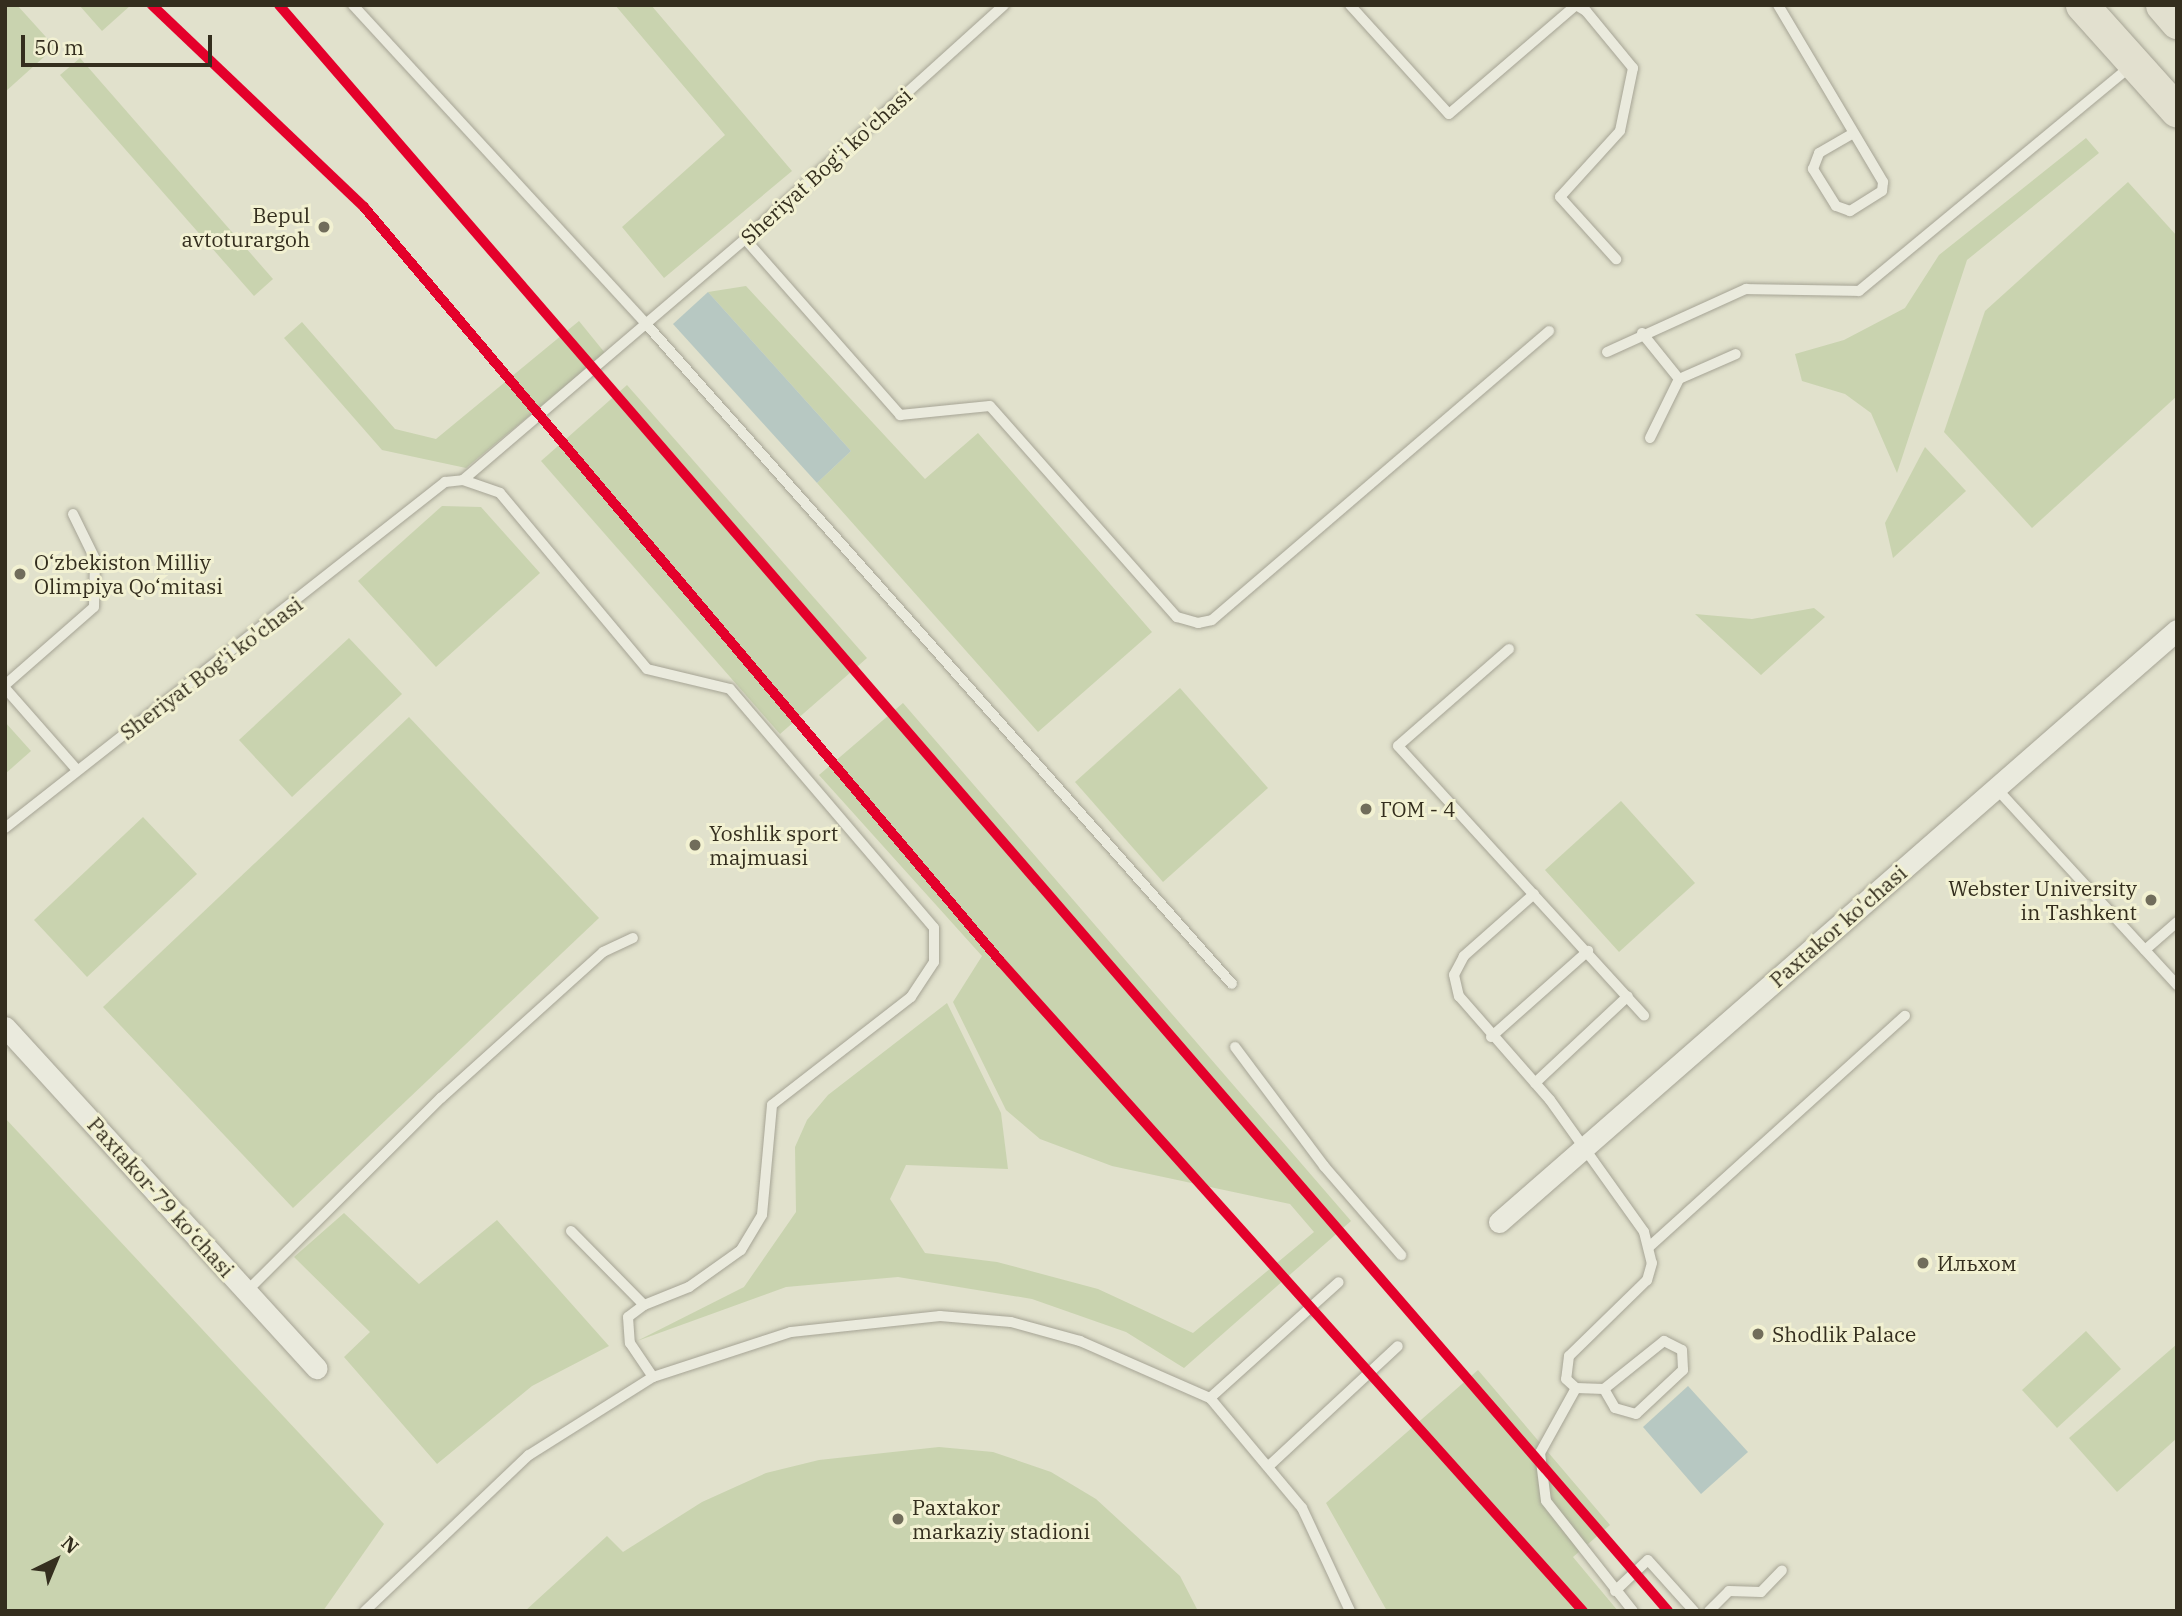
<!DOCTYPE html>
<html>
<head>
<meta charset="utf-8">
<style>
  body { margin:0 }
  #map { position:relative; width:2182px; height:1616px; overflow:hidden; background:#e1e1cc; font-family:"IBM Plex Serif",serif }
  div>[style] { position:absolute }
  .green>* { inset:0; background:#c9d3af }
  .water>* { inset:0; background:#b7c8c2 }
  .roads { filter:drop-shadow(0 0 2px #a6a495) drop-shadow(0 0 2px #a6a495) }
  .lane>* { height:10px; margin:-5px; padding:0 5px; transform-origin:5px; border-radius:5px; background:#eaeadd }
  .street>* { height:21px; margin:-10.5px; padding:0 10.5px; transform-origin:10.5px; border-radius:10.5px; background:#eaeadd }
  .primary>* { height:33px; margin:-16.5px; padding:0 16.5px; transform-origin:16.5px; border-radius:16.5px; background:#e2e0cf }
  .metro-1>* { height:10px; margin:-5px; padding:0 5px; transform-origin:5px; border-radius:5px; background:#e4002b }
  .dots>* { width:19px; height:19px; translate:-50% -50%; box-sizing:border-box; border:4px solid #f2f1d2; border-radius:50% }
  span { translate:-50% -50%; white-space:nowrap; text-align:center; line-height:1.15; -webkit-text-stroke:6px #f2f1d2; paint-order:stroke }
  .street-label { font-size:21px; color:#342e1e }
  .poi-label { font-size:21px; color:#342e1e }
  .right { translate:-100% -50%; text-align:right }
  .left { translate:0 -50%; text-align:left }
  .frame { position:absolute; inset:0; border:7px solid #342e1e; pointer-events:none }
  .north { position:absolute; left:21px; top:1525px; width:70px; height:70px; -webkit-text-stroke:5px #f2f1d2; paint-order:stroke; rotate:43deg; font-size:19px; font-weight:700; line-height:28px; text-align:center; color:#342e1e }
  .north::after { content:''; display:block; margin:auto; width:24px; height:32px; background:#342e1e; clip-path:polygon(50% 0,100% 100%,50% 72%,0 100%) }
  .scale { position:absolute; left:21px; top:35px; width:191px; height:32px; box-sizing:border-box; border:4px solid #342e1e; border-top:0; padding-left:9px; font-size:21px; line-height:24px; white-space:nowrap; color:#342e1e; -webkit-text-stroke:5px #f2f1d2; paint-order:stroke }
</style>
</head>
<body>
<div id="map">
  <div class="green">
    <div style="clip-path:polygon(5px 5px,17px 5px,55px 47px,5px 92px)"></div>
    <div style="clip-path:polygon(79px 5px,131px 5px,102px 31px)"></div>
    <div style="clip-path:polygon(615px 5px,651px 5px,792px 171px,664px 278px,622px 227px,725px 135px)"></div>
    <div style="clip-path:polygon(80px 58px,273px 279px,254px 296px,60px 75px)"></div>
    <div style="clip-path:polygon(2086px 138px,2099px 153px,1967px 260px,1897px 473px,1871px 413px,1845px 394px,1802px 381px,1795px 354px,1844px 340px,1905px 308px,1939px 255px)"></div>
    <div style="clip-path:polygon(2128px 182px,2177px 236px,2177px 396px,2032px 528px,1944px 432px,1985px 311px)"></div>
    <div style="clip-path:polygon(746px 286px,925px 479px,978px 433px,1152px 632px,1038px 732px,817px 483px,851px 451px,708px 292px)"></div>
    <div style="clip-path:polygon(579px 321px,605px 353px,466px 468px,382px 450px,284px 338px,302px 322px,395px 429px,436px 439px)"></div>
    <div style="clip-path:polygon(627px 385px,867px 658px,780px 734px,541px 461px)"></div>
    <div style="clip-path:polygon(1925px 447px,1966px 491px,1893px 558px,1885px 523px)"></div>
    <div style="clip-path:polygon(442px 506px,481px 507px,540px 573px,436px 667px,358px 581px)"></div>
    <div style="clip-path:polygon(1814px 608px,1825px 617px,1761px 675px,1695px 614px,1752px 619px)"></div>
    <div style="clip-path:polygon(349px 638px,402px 694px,292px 797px,239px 740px)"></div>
    <div style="clip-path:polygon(1180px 688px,1268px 788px,1163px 882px,1075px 782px)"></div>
    <div style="clip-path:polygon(903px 703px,1351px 1221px,1184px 1368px,1126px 1332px,1032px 1299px,898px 1277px,786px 1287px,637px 1341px,744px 1287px,796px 1212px,795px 1147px,807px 1120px,828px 1095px,947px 1003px,1001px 1113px,1008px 1169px,906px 1165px,890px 1199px,925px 1253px,997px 1262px,1098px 1289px,1193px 1333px,1314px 1232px,1290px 1204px,1112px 1166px,1040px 1139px,1006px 1110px,953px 1002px,982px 956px,819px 775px)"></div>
    <div style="clip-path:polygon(409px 717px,599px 918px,293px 1208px,103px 1007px)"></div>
    <div style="clip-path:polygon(5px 722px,31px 751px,5px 774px)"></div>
    <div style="clip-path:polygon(1621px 801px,1695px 883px,1619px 952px,1545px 870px)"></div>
    <div style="clip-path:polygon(143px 817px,197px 874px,87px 977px,34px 920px)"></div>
    <div style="clip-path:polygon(5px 1118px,384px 1524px,323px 1611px,5px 1611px)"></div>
    <div style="clip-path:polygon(344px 1213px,419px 1284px,497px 1220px,609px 1346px,532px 1386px,437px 1464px,344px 1357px,370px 1332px,294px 1257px)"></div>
    <div style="clip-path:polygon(2086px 1331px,2121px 1369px,2057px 1428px,2022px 1390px)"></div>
    <div style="clip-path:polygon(2177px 1344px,2177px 1438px,2117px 1492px,2069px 1438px)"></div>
    <div style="clip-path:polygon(1478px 1370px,1610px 1525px,1573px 1557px,1618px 1611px,1387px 1611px,1326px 1503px)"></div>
    <div style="clip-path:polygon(939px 1447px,993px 1452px,1051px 1472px,1096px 1499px,1180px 1576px,1198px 1611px,525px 1611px,607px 1536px,623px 1552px,702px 1502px,766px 1473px,819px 1460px)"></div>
  </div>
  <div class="water">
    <div style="clip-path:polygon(708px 292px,851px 451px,817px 483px,673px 324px)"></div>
    <div style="clip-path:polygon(1688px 1386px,1748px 1452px,1701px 1494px,1643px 1427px)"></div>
  </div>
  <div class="roads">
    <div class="lane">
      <div style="left:353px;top:5px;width:435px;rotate:47.4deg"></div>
      <div style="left:647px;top:325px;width:881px;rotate:48.4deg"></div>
      <div style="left:1350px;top:5px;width:147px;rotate:47.8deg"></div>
      <div style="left:1449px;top:114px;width:167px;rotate:-40.6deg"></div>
      <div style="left:1576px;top:5px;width:12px;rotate:31deg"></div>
      <div style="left:1586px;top:11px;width:74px;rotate:50.5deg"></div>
      <div style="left:1633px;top:68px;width:64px;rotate:101.7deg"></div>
      <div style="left:1620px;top:131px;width:89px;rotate:132.3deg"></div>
      <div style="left:1560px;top:197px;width:84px;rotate:47.9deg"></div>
      <div style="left:1778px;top:5px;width:206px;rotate:59.3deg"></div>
      <div style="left:1883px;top:182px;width:9px;rotate:96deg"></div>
      <div style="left:1882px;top:191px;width:38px;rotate:148deg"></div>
      <div style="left:1850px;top:211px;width:15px;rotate:-160deg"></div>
      <div style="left:1836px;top:206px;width:44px;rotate:-121.9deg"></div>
      <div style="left:1813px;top:169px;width:17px;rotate:-69deg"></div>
      <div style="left:1819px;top:153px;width:39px;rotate:-30deg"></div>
      <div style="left:745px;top:239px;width:235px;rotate:48.6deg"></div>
      <div style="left:900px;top:415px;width:90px;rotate:-5.7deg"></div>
      <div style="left:990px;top:406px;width:282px;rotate:48.5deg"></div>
      <div style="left:1177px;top:617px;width:22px;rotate:16deg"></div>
      <div style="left:1198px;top:623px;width:14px;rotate:-12deg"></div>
      <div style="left:1212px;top:620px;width:444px;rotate:-40.6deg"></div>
      <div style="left:1642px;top:333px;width:59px;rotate:51.2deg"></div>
      <div style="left:1679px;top:379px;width:62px;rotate:-23.7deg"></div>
      <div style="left:1607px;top:352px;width:153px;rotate:-24.4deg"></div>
      <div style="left:1746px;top:289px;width:113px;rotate:1deg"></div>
      <div style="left:1859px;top:291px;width:354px;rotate:-39.6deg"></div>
      <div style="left:1650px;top:438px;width:66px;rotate:-63.8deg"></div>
      <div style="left:463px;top:480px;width:371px;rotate:-40.5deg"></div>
      <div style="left:745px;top:239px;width:349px;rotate:-42.1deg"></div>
      <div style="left:1509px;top:649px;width:147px;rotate:138.9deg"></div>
      <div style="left:1398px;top:746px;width:365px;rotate:47.6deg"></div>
      <div style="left:5px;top:685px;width:118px;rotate:-41.2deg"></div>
      <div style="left:94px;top:607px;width:48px;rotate:-88.8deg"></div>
      <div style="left:95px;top:559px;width:50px;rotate:-116.1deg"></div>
      <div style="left:5px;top:688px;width:109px;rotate:48.7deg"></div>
      <div style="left:1996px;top:788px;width:268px;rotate:47.4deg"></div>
      <div style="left:5px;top:828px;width:560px;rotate:-38.18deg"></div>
      <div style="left:445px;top:482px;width:18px;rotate:-6deg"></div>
      <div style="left:463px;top:480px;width:39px;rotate:19deg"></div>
      <div style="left:500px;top:493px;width:229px;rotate:50.1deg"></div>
      <div style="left:647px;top:669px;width:85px;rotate:13.5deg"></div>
      <div style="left:730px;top:689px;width:314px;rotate:49.5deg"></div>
      <div style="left:934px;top:928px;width:34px;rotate:90deg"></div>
      <div style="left:934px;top:962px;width:42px;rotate:123.3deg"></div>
      <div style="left:911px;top:997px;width:176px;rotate:142.2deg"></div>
      <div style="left:772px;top:1105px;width:110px;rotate:95.2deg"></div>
      <div style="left:762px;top:1215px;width:41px;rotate:121deg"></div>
      <div style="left:741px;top:1250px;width:64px;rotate:144.6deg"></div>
      <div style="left:689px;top:1287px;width:48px;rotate:158.2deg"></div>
      <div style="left:644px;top:1305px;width:104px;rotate:-134.6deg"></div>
      <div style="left:1534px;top:894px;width:94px;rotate:138.5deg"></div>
      <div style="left:1464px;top:956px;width:21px;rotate:118deg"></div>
      <div style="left:1454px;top:975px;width:22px;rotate:77deg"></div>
      <div style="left:1459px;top:996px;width:138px;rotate:48.8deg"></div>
      <div style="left:1550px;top:1100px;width:162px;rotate:54.5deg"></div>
      <div style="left:1644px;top:1232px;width:32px;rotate:76deg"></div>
      <div style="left:1652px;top:1263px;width:18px;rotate:106deg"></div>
      <div style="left:1647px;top:1280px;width:109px;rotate:135.7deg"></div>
      <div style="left:1569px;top:1356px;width:23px;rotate:97deg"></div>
      <div style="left:1566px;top:1379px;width:13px;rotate:42deg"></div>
      <div style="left:1576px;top:1388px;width:28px;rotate:2deg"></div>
      <div style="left:1604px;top:1389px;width:77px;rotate:-38.7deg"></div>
      <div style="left:1664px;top:1341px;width:20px;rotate:27deg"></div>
      <div style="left:1682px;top:1350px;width:20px;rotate:87deg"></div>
      <div style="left:1683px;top:1370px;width:64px;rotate:136.9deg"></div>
      <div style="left:1636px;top:1414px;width:22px;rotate:-164deg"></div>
      <div style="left:1615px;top:1408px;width:22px;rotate:-120deg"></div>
      <div style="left:2145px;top:950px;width:43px;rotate:-41.2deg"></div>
      <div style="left:1491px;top:1037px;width:130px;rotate:-41.6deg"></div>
      <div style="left:1235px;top:1047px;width:149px;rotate:53.2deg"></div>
      <div style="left:1324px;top:1166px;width:118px;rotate:49.1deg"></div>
      <div style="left:1535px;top:1083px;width:127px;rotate:-43.1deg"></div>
      <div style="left:1649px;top:1247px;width:345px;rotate:-42.1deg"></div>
      <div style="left:247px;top:1291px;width:274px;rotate:-44.9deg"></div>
      <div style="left:441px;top:1098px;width:218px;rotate:-42deg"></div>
      <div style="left:603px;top:952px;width:33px;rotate:-25deg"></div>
      <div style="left:644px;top:1305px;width:20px;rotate:143deg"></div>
      <div style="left:628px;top:1317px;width:26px;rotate:86deg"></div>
      <div style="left:630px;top:1343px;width:41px;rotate:55.9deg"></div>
      <div style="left:1576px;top:1388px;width:74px;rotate:119deg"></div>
      <div style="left:1540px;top:1453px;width:48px;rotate:82.9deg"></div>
      <div style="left:1546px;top:1501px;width:140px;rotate:51.7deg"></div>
      <div style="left:1210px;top:1398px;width:173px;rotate:-42deg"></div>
      <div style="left:1271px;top:1464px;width:173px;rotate:-42.9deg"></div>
      <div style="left:1615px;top:1591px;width:45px;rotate:-43.2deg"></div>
      <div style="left:1648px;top:1560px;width:69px;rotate:48deg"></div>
      <div style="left:365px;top:1611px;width:226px;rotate:-43.6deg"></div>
      <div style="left:529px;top:1455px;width:146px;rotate:-32.2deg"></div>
      <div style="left:653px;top:1377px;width:145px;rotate:-18.1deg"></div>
      <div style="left:791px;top:1332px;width:150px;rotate:-6.1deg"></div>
      <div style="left:940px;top:1316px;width:71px;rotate:4.8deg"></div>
      <div style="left:1011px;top:1322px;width:72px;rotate:15.4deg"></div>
      <div style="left:1080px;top:1341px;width:142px;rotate:23.7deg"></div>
      <div style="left:1210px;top:1398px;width:143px;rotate:50.1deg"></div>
      <div style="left:1302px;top:1508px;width:114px;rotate:65deg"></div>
      <div style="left:1709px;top:1611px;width:28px;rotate:-45deg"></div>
      <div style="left:1729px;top:1591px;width:32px;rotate:2deg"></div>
      <div style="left:1761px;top:1592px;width:30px;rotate:-46deg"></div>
    </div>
    <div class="street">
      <div style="left:5px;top:1027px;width:462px;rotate:47.6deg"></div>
      <div style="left:1499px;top:1222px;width:900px;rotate:-41.13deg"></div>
    </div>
    <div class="primary">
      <div style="left:2082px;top:5px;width:142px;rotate:48.1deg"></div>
      <div style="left:2162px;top:5px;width:23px;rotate:49deg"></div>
    </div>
  </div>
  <div class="metro-1">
    <div style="left:152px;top:5px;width:293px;rotate:43.6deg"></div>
    <div style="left:364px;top:207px;width:988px;rotate:49.85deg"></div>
    <div style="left:1001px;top:962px;width:872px;rotate:48.12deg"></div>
    <div style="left:279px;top:5px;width:2123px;rotate:49.14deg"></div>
  </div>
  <div class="dots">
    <div style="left:324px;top:227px;background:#716d5b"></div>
    <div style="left:20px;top:574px;background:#716d5b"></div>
    <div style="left:1366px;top:809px;background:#716d5b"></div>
    <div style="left:695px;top:845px;background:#716d5b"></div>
    <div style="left:2151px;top:900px;background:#716d5b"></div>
    <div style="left:1923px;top:1263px;background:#716d5b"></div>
    <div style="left:1758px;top:1334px;background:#716d5b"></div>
    <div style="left:898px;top:1519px;background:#716d5b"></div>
  </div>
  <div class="street-label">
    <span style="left:826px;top:166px;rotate:-42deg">Sheriyat Bog'i ko'chasi</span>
    <span style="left:211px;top:668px;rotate:-37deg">Sheriyat Bog'i ko'chasi</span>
    <span style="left:1838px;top:926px;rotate:-41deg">Paxtakor ko'chasi</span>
    <span style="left:161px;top:1197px;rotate:48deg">Paxtakor-79 ko‘chasi</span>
  </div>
  <div class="poi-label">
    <span class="right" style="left:310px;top:227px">Bepul<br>avtoturargoh</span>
    <span class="left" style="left:34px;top:574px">O‘zbekiston Milliy<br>Olimpiya Qo‘mitasi</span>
    <span class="left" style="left:1380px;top:809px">ГОМ - 4</span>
    <span class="left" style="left:709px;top:845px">Yoshlik sport<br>majmuasi</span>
    <span class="right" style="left:2137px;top:900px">Webster University<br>in Tashkent</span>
    <span class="left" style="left:1937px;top:1263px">Ильхом</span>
    <span class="left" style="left:1772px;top:1334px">Shodlik Palace</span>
    <span class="left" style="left:912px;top:1519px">Paxtakor<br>markaziy stadioni</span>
  </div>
  <div class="frame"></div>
  <div class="north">N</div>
  <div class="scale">50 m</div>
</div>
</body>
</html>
